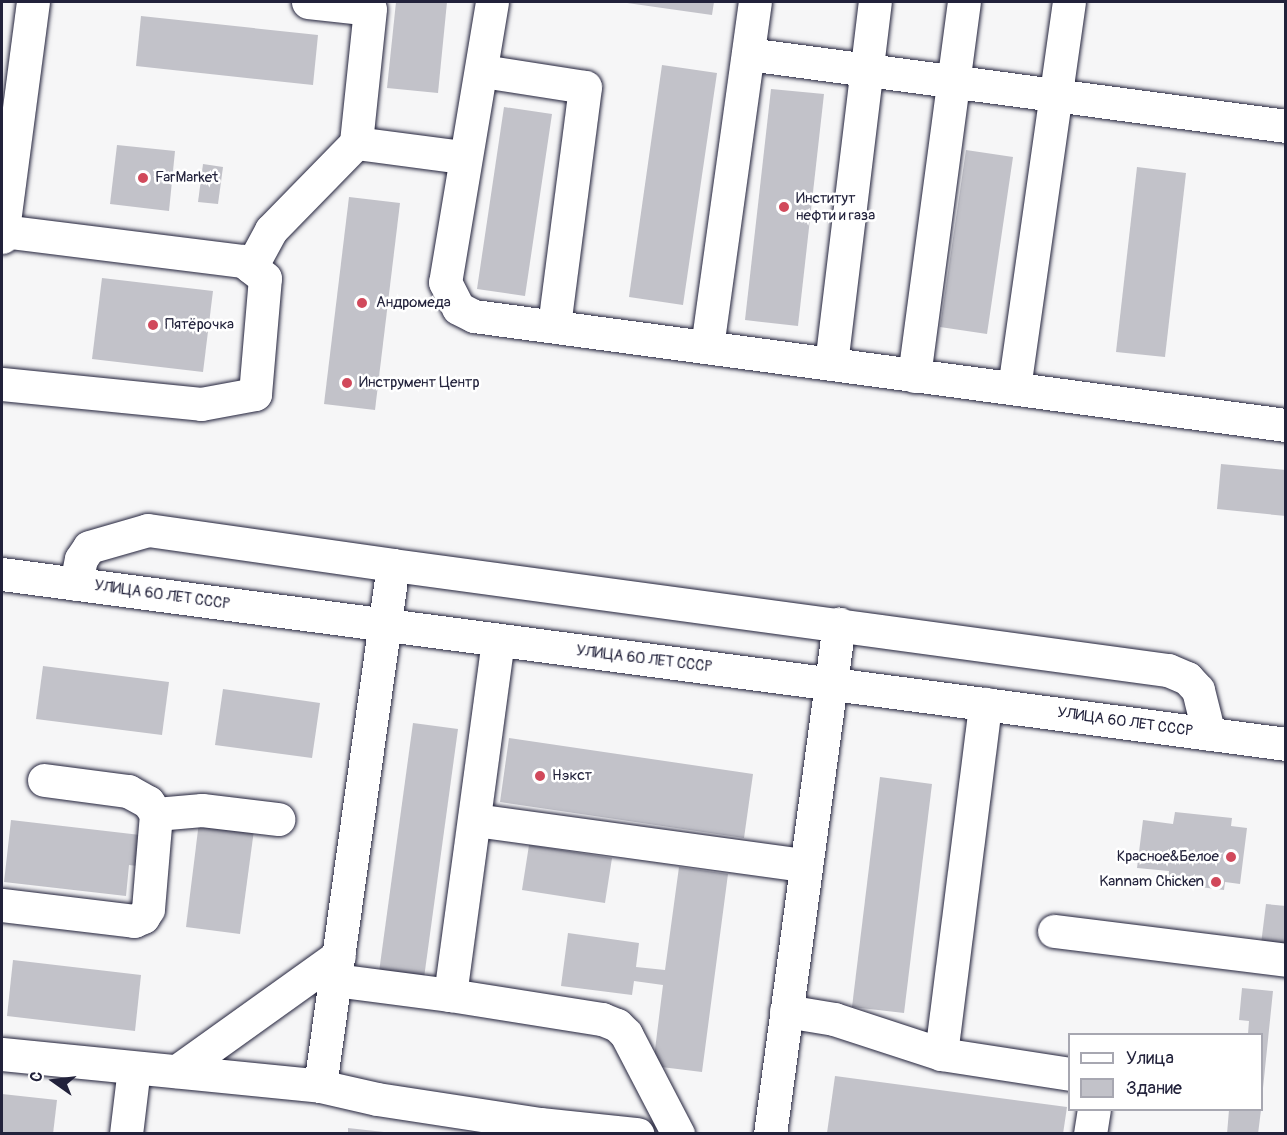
<!DOCTYPE html>
<html>
<head>
<meta charset="utf-8">
<style>
  body { margin:0 }
  #map { position:relative; width:1287px; height:1135px; overflow:hidden; background:#f6f6f7; font-family:Pangolin,sans-serif }
  div>[style] { position:absolute }
  .building>* { inset:0; background:#c2c2c9 }
  .roads { filter:drop-shadow(0 0 2px #22223b) drop-shadow(0 0 2px #22223b) }
  .minor>* { height:33px; margin:-16.5px; padding:0 16.5px; transform-origin:16.5px; border-radius:16.5px; background:#fff }
  .major>* { height:33px; margin:-16.5px; padding:0 16.5px; transform-origin:16.5px; border-radius:16.5px; background:#fff }
  .dots>* { width:16px; height:16px; translate:-50% -50%; box-sizing:border-box; border:3px solid #fff; border-radius:50% }
  span { translate:-50% -50%; white-space:nowrap; text-align:center; line-height:1.15; -webkit-text-stroke:5px #fff; paint-order:stroke }
  .poi-label { font-size:15px; color:#22223b }
  .left { translate:0 -50%; text-align:left }
  .right { translate:-100% -50%; text-align:right }
  .street-label { font-size:15px; color:#22223b }
  .frame { position:absolute; inset:0; border:3px solid #22223b; pointer-events:none }
  .legend { position:absolute; left:1068px; top:1033px; width:195px; height:78px; box-sizing:border-box; background:#fff; border:2px solid #a7a7b1; margin:0; padding:8px 10px; list-style:none; font-size:18px; color:#22223b }
  .legend li { display:flex; align-items:center; gap:12px; height:30px }
  .legend b { width:30px; border:2px solid #a7a7b1 }
  .north { position:absolute; left:24px; top:1051px; width:60px; height:60px; -webkit-text-stroke:4px #fff; paint-order:stroke; rotate:284deg; font-size:16px; font-weight:700; line-height:24px; text-align:center; color:#22223b }
  .north::after { content:''; display:block; margin:auto; width:21px; height:27px; background:#22223b; clip-path:polygon(50% 0,100% 100%,50% 72%,0 100%) }
</style>
</head>
<body>
<div id="map">
  <div class="building">
    <div style="clip-path:polygon(396px 2px,447px 2px,438px 93px,387px 88px)"></div>
    <div style="clip-path:polygon(620px 2px,714px 2px,712px 15px)"></div>
    <div style="clip-path:polygon(141px 16px,318px 35px,313px 85px,136px 66px)"></div>
    <div style="clip-path:polygon(662px 65px,717px 73px,683px 305px,629px 297px)"></div>
    <div style="clip-path:polygon(771px 89px,824px 94px,798px 326px,745px 320px)"></div>
    <div style="clip-path:polygon(504px 107px,552px 114px,525px 296px,477px 289px)"></div>
    <div style="clip-path:polygon(117px 145px,175px 151px,169px 211px,110px 204px)"></div>
    <div style="clip-path:polygon(966px 150px,1013px 157px,987px 334px,940px 327px)"></div>
    <div style="clip-path:polygon(203px 164px,223px 167px,218px 204px,198px 202px)"></div>
    <div style="clip-path:polygon(1137px 167px,1186px 173px,1165px 357px,1116px 352px)"></div>
    <div style="clip-path:polygon(349px 197px,400px 203px,375px 410px,324px 404px)"></div>
    <div style="clip-path:polygon(102px 278px,213px 291px,203px 372px,92px 359px)"></div>
    <div style="clip-path:polygon(1221px 464px,1286px 470px,1286px 516px,1217px 509px)"></div>
    <div style="clip-path:polygon(43px 666px,169px 682px,162px 735px,36px 719px)"></div>
    <div style="clip-path:polygon(223px 689px,320px 703px,312px 758px,215px 745px)"></div>
    <div style="clip-path:polygon(413px 723px,458px 729px,424px 978px,379px 972px)"></div>
    <div style="clip-path:polygon(509px 738px,753px 774px,744px 838px,500px 802px)"></div>
    <div style="clip-path:polygon(880px 777px,932px 784px,904px 1013px,852px 1007px)"></div>
    <div style="clip-path:polygon(1175px 812px,1232px 818px,1231px 826px,1247px 828px,1240px 884px,1225px 882px,1224px 890px,1168px 883px,1169px 871px,1137px 868px,1143px 820px,1173px 824px)"></div>
    <div style="clip-path:polygon(11px 820px,149px 836px,146px 867px,129px 865px,126px 896px,4px 882px)"></div>
    <div style="clip-path:polygon(199px 822px,254px 830px,240px 934px,186px 927px)"></div>
    <div style="clip-path:polygon(529px 845px,612px 858px,605px 903px,522px 890px)"></div>
    <div style="clip-path:polygon(679px 867px,728px 874px,702px 1072px,653px 1066px,663px 985px,634px 981px,632px 995px,561px 986px,568px 933px,639px 943px,636px 967px,665px 970px)"></div>
    <div style="clip-path:polygon(1266px 904px,1286px 906px,1286px 947px,1261px 944px)"></div>
    <div style="clip-path:polygon(13px 960px,141px 975px,135px 1031px,7px 1016px)"></div>
    <div style="clip-path:polygon(1242px 988px,1273px 991px,1263px 1088px,1262px 1034px,1248px 1034px,1249px 1021px,1239px 1020px)"></div>
    <div style="clip-path:polygon(835px 1076px,1067px 1107px,1063px 1134px,827px 1133px)"></div>
    <div style="clip-path:polygon(2px 1094px,57px 1100px,53px 1134px,2px 1134px)"></div>
    <div style="clip-path:polygon(1229px 1110px,1261px 1110px,1258px 1134px,1227px 1134px)"></div>
    <div style="clip-path:polygon(348px 1128px,384px 1132px,384px 1134px,348px 1134px)"></div>
  </div>
  <div class="roads">
    <div class="minor">
      <div style="left:308px;top:2px;width:62px;rotate:6.4deg"></div>
      <div style="left:370px;top:9px;width:135px;rotate:96deg"></div>
      <div style="left:492px;top:2px;width:284px;rotate:99.5deg"></div>
      <div style="left:445px;top:282px;width:29px;rotate:63deg"></div>
      <div style="left:458px;top:308px;width:18px;rotate:27deg"></div>
      <div style="left:474px;top:316px;width:819px;rotate:7.65deg"></div>
      <div style="left:748px;top:54px;width:543px;rotate:7.62deg"></div>
      <div style="left:483px;top:71px;width:103px;rotate:8.9deg"></div>
      <div style="left:585px;top:87px;width:241px;rotate:97.4deg"></div>
      <div style="left:2px;top:237px;width:237px;rotate:-82.5deg"></div>
      <div style="left:251px;top:267px;width:42px;rotate:-61.6deg"></div>
      <div style="left:271px;top:230px;width:122px;rotate:-45.7deg"></div>
      <div style="left:356px;top:143px;width:108px;rotate:7.5deg"></div>
      <div style="left:707px;top:347px;width:348px;rotate:-82.1deg"></div>
      <div style="left:831px;top:364px;width:365px;rotate:-83.1deg"></div>
      <div style="left:914px;top:376px;width:377px;rotate:-82.4deg"></div>
      <div style="left:2px;top:384px;width:200px;rotate:5.7deg"></div>
      <div style="left:201px;top:404px;width:55px;rotate:-10.5deg"></div>
      <div style="left:255px;top:394px;width:116px;rotate:-85.1deg"></div>
      <div style="left:265px;top:278px;width:28px;rotate:-142deg"></div>
      <div style="left:243px;top:261px;width:243px;rotate:-172.9deg"></div>
      <div style="left:1014px;top:388px;width:390px;rotate:-81.9deg"></div>
      <div style="left:393px;top:565px;width:782px;rotate:7.72deg"></div>
      <div style="left:1168px;top:670px;width:21px;rotate:23deg"></div>
      <div style="left:1187px;top:678px;width:16px;rotate:47deg"></div>
      <div style="left:1198px;top:690px;width:45px;rotate:76deg"></div>
      <div style="left:76px;top:584px;width:25px;rotate:-79deg"></div>
      <div style="left:81px;top:559px;width:14px;rotate:-56deg"></div>
      <div style="left:89px;top:547px;width:61px;rotate:-16.1deg"></div>
      <div style="left:148px;top:530px;width:247px;rotate:8.1deg"></div>
      <div style="left:393px;top:565px;width:526px;rotate:97.98deg"></div>
      <div style="left:44px;top:780px;width:85px;rotate:7.5deg"></div>
      <div style="left:128px;top:791px;width:23px;rotate:29deg"></div>
      <div style="left:148px;top:802px;width:14px;rotate:56deg"></div>
      <div style="left:156px;top:814px;width:46px;rotate:-5deg"></div>
      <div style="left:202px;top:810px;width:77px;rotate:6.8deg"></div>
      <div style="left:475px;top:820px;width:332px;rotate:7.8deg"></div>
      <div style="left:2px;top:905px;width:133px;rotate:6.9deg"></div>
      <div style="left:134px;top:921px;width:10px;rotate:-24deg"></div>
      <div style="left:143px;top:917px;width:9px;rotate:-58deg"></div>
      <div style="left:148px;top:909px;width:95px;rotate:-85.2deg"></div>
      <div style="left:1054px;top:931px;width:234px;rotate:7.1deg"></div>
      <div style="left:335px;top:980px;width:116px;rotate:7.4deg"></div>
      <div style="left:450px;top:995px;width:358px;rotate:-82.3deg"></div>
      <div style="left:450px;top:995px;width:154px;rotate:9deg"></div>
      <div style="left:602px;top:1019px;width:16px;rotate:22deg"></div>
      <div style="left:617px;top:1025px;width:13px;rotate:45deg"></div>
      <div style="left:626px;top:1034px;width:113px;rotate:62.5deg"></div>
      <div style="left:786px;top:1011px;width:49px;rotate:9.5deg"></div>
      <div style="left:834px;top:1019px;width:113px;rotate:18.1deg"></div>
      <div style="left:941px;top:1054px;width:131px;rotate:8.8deg"></div>
      <div style="left:2px;top:1054px;width:320px;rotate:5.7deg"></div>
      <div style="left:320px;top:1086px;width:58px;rotate:12.8deg"></div>
      <div style="left:377px;top:1099px;width:165px;rotate:8.7deg"></div>
      <div style="left:540px;top:1124px;width:98px;rotate:5.9deg"></div>
      <div style="left:941px;top:1054px;width:353px;rotate:-82.8deg"></div>
      <div style="left:177px;top:1071px;width:199px;rotate:-35.6deg"></div>
      <div style="left:126px;top:1134px;width:66px;rotate:-83.1deg"></div>
      <div style="left:770px;top:1134px;width:515px;rotate:-82.3deg"></div>
      <div style="left:1090px;top:1134px;width:24px;rotate:-81deg"></div>
    </div>
    <div class="major">
      <div style="left:2px;top:574px;width:1295px;rotate:7.54deg"></div>
    </div>
  </div>
  <div class="dots">
    <div style="left:143px;top:178px;background:#d1495b"></div>
    <div style="left:784px;top:207px;background:#d1495b"></div>
    <div style="left:362px;top:303px;background:#d1495b"></div>
    <div style="left:153px;top:325px;background:#d1495b"></div>
    <div style="left:347px;top:383px;background:#d1495b"></div>
    <div style="left:540px;top:776px;background:#d1495b"></div>
    <div style="left:1231px;top:857px;background:#d1495b"></div>
    <div style="left:1216px;top:882px;background:#d1495b"></div>
  </div>
  <div class="poi-label">
    <span class="left" style="left:155px;top:178px">FarMarket</span>
    <span class="left" style="left:796px;top:207px">Институт<br>нефти и газа</span>
    <span class="left" style="left:376px;top:303px">Андромеда</span>
    <span class="left" style="left:165px;top:325px">Пятёрочка</span>
    <span class="left" style="left:359px;top:383px">Инструмент Центр</span>
    <span class="left" style="left:552px;top:776px">Нэкст</span>
    <span class="right" style="left:1219px;top:857px">Красное&amp;Белое</span>
    <span class="right" style="left:1204px;top:882px">Kannam Chicken</span>
  </div>
  <div class="street-label">
    <span style="left:162px;top:595px;rotate:8deg">УЛИЦА 60 ЛЕТ СССР</span>
    <span style="left:644px;top:659px;rotate:7deg">УЛИЦА 60 ЛЕТ СССР</span>
    <span style="left:1125px;top:722px;rotate:8deg">УЛИЦА 60 ЛЕТ СССР</span>
  </div>
  <div class="frame"></div>
  <ul class="legend">
  <li><b style="height:8px;background:#fff"></b>Улица</li>
  <li><b style="height:16px;background:#c2c2c9"></b>Здание</li>
  </ul>
  <div class="north">С</div>
</div>
</body>
</html>
